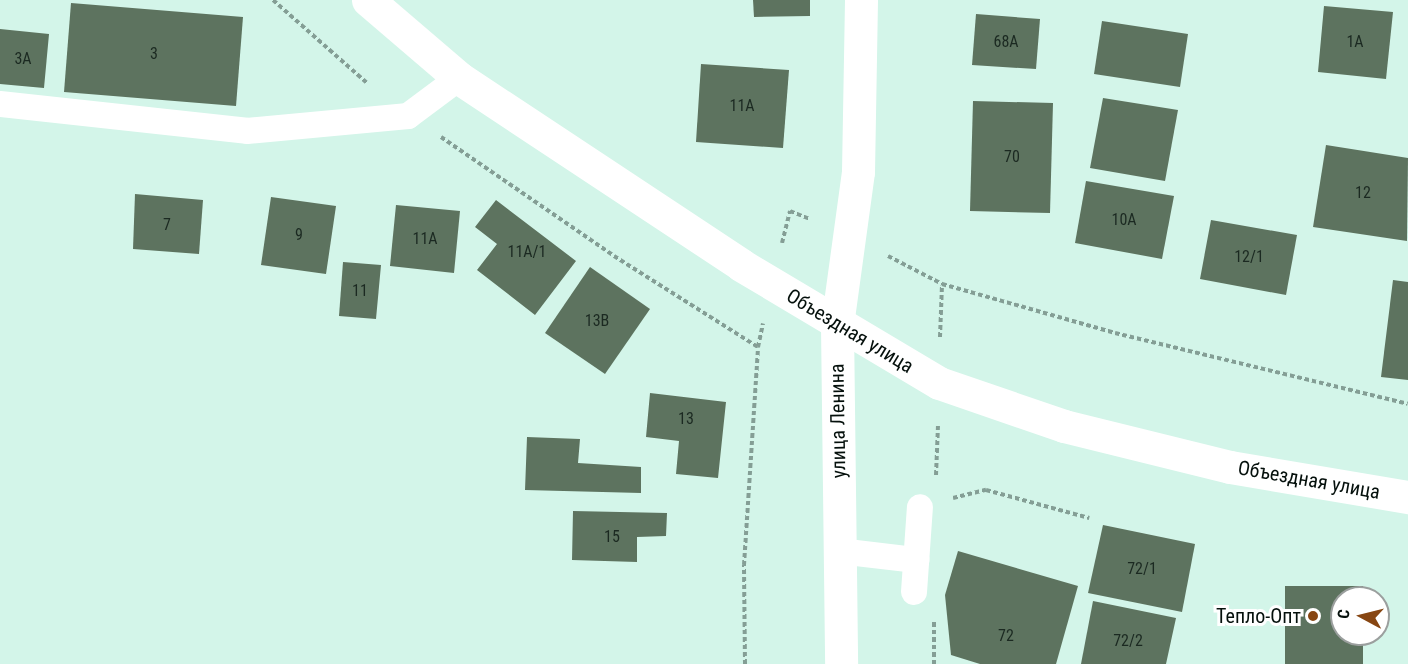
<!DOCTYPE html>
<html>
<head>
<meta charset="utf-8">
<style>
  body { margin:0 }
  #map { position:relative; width:1408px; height:664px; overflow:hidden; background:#d3f5e9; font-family:"Roboto Condensed",sans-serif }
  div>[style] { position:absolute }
  .building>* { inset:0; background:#5d735f }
  .path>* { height:4px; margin-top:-2px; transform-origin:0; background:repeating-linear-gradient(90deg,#849e95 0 4.5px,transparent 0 7.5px) }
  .service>* { height:26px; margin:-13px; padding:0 13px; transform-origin:13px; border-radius:13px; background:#fff }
  .minor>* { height:33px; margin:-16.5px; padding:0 16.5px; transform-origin:16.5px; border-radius:16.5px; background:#fff }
  .secondary>* { height:33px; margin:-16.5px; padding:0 16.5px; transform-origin:16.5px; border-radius:16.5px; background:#fff }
  .primary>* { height:33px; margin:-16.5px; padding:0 16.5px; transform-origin:16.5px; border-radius:16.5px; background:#fff }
  .dots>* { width:16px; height:16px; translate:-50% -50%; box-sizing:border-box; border:3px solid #fff; border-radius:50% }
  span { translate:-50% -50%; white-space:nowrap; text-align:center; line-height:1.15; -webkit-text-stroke:6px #fff; paint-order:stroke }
  .number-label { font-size:16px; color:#1b2921 }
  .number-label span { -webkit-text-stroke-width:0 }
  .street-label { font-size:20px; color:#05100c }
  .poi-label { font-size:20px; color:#05100c }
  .right { translate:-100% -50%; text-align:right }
  .north { position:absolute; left:1330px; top:586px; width:60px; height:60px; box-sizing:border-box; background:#fff; border:2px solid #9b9f9e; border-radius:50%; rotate:277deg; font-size:16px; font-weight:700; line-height:24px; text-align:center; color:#05100c }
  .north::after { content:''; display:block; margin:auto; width:21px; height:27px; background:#874612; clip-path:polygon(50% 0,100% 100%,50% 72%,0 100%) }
</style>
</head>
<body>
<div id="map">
  <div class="building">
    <div style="clip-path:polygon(753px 0,810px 0,810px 16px,754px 17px)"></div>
    <div style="clip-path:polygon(71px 3px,243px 17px,236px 106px,64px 92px)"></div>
    <div style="clip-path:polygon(1324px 6px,1393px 12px,1386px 79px,1318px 72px)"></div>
    <div style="clip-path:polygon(976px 14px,1040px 19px,1036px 69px,972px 65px)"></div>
    <div style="clip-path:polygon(1102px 21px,1188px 34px,1180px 87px,1094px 74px)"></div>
    <div style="clip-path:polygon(0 29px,49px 34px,44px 88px,0 84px)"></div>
    <div style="clip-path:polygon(701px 64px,789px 70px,783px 148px,696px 142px)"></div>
    <div style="clip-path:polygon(1103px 98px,1178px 110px,1165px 181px,1090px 168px)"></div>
    <div style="clip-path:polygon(973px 101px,1053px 103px,1050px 213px,970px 211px)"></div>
    <div style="clip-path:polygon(1326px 145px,1408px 158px,1407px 241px,1313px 227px)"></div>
    <div style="clip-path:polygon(1086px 181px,1174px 196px,1162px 259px,1075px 243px)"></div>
    <div style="clip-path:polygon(135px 194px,203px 200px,199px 254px,133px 249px)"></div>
    <div style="clip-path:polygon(271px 197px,336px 206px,326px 274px,261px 265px)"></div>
    <div style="clip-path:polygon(496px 200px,576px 261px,535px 315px,477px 270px,497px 244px,475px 227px)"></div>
    <div style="clip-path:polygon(396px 205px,460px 211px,454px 273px,390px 266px)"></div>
    <div style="clip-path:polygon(1211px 220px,1297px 235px,1286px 295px,1200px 279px)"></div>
    <div style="clip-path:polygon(343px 262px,381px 265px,376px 319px,339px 316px)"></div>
    <div style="clip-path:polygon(590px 267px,650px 309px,605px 374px,545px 333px)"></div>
    <div style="clip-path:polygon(1393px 280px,1408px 282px,1408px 380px,1381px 377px)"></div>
    <div style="clip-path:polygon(650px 393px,726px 402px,718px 478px,676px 474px,679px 441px,646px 437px)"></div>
    <div style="clip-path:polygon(527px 437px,580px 439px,578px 463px,641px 467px,641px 493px,525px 490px)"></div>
    <div style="clip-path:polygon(573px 511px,667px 513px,666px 536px,637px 537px,637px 562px,572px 560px)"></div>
    <div style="clip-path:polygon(1103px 525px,1195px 544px,1182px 612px,1088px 593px)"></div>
    <div style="clip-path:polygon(958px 551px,1078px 586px,1056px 664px,980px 664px,951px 655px,945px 595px)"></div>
    <div style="clip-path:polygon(1285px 586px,1363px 586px,1363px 598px,1342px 598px,1342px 634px,1363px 634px,1363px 664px,1285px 664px)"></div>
    <div style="clip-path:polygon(1093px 601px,1176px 618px,1166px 664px,1081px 664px)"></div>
  </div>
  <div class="path">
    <div style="left:273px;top:0;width:125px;rotate:41.4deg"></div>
    <div style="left:441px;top:137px;width:210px;rotate:34.5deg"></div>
    <div style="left:614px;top:256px;width:170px;rotate:32.3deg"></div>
    <div style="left:782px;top:243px;width:33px;rotate:-76deg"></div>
    <div style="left:790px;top:211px;width:22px;rotate:22deg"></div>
    <div style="left:888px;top:256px;width:61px;rotate:27.4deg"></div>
    <div style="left:942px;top:284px;width:180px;rotate:15.8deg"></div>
    <div style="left:1115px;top:333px;width:301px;rotate:13.6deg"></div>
    <div style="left:940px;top:337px;width:53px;rotate:-87.8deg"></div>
    <div style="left:936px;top:475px;width:49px;rotate:-87.7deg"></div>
    <div style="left:953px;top:498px;width:34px;rotate:-14deg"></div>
    <div style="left:986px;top:490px;width:107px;rotate:15.2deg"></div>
    <div style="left:745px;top:664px;width:99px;rotate:-90.6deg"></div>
    <div style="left:744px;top:565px;width:218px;rotate:-86.3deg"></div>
    <div style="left:758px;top:347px;width:24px;rotate:-78deg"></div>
    <div style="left:934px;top:664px;width:43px;rotate:-90deg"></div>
  </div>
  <div class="service">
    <div style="left:0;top:104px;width:248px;rotate:6.2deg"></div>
    <div style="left:247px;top:131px;width:162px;rotate:-5.3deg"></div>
    <div style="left:408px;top:116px;width:64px;rotate:-36.7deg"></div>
    <div style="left:839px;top:551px;width:78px;rotate:6.7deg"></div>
    <div style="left:914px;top:592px;width:85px;rotate:-86deg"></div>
  </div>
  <div class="minor">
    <div style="left:837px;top:325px;width:154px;rotate:-82.2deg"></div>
    <div style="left:858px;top:172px;width:172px;rotate:-89deg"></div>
  </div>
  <div class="secondary">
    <div style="left:837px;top:325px;width:339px;rotate:89.3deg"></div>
  </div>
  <div class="primary">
    <div style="left:368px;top:0;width:120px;rotate:40.6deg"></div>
    <div style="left:459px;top:78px;width:338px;rotate:33.5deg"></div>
    <div style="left:741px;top:265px;width:230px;rotate:30.8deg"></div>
    <div style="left:939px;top:383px;width:132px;rotate:19deg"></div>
    <div style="left:1064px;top:426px;width:171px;rotate:13.9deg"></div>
    <div style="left:1230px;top:467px;width:181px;rotate:9.6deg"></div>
  </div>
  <div class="dots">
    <div style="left:1313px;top:616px;background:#874612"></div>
  </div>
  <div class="number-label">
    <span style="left:1006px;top:42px">68А</span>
    <span style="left:1355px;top:42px">1А</span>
    <span style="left:154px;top:54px">3</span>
    <span style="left:23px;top:59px">3А</span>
    <span style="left:742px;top:106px">11А</span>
    <span style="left:1012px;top:157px">70</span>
    <span style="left:1363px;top:193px">12</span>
    <span style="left:1124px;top:220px">10А</span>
    <span style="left:167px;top:225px">7</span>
    <span style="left:299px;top:235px">9</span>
    <span style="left:425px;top:239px">11А</span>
    <span style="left:527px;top:252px">11А/1</span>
    <span style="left:1249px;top:257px">12/1</span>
    <span style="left:360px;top:291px">11</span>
    <span style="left:597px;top:321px">13В</span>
    <span style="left:686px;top:419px">13</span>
    <span style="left:612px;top:537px">15</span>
    <span style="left:1142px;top:569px">72/1</span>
    <span style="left:1006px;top:636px">72</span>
    <span style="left:1128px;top:641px">72/2</span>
  </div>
  <div class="street-label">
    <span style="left:850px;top:331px;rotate:31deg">Объездная улица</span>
    <span style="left:838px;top:421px;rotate:-91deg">улица Ленина</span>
    <span style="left:1309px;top:480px;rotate:10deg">Объездная улица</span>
  </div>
  <div class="poi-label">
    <span class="right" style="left:1301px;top:616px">Тепло-Опт</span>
  </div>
  <div class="north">С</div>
</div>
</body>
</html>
